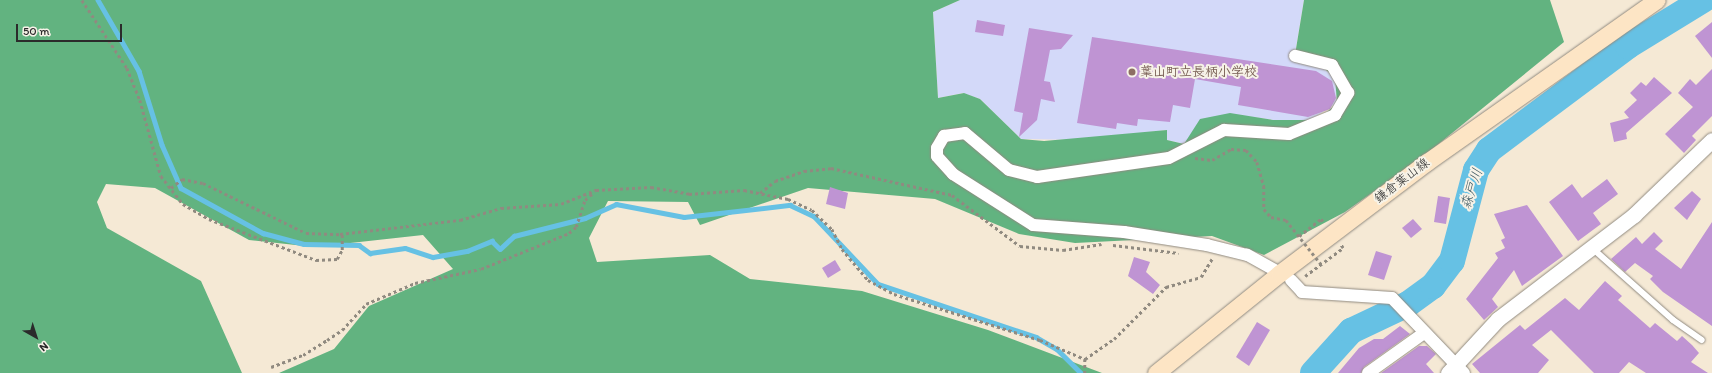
<!DOCTYPE html>
<html>
<head>
<meta charset="utf-8">
<style>
  body { margin:0 }
  #map { position:relative; width:1712px; height:373px; overflow:hidden; background:#f5e9d5; font-family:Itim,"Klee One",sans-serif }
  div>[style] { position:absolute }
  .built>* { inset:0; background:#d3d9f9 }
  .forest>* { inset:0; background:#62b380 }
  .stream>* { height:4.5px; margin:-2.25px; padding:0 2.25px; transform-origin:2.25px; border-radius:2.25px; background:#66c1e4 }
  .river>* { height:26px; margin:-13px; padding:0 13px; transform-origin:13px; border-radius:13px; background:#66c1e4 }
  .building>* { inset:0; background:#bf94d3 }
  .path>* { height:2.5px; margin-top:-1.25px; transform-origin:0; background:repeating-linear-gradient(90deg,#908a80 0 3px,transparent 0 6px) }
  .roads { filter:drop-shadow(0 0 1px #908a80) drop-shadow(0 0 1px #908a80) }
  .service>* { height:6px; margin:-3px; padding:0 3px; transform-origin:3px; border-radius:3px; background:#fff }
  .minor>* { height:12px; margin:-6px; padding:0 6px; transform-origin:6px; border-radius:6px; background:#fff }
  .tertiary>* { height:15px; margin:-7.5px; padding:0 7.5px; transform-origin:7.5px; border-radius:7.5px; background:#fff }
  .secondary>* { height:17px; margin:-8.5px; padding:0 8.5px; transform-origin:8.5px; border-radius:8.5px; background:#fde5c5 }
  .path-bridge>* { height:2.5px; margin-top:-1.25px; transform-origin:0; background:repeating-linear-gradient(90deg,#908a80 0 3px,transparent 0 6px) }
  .dots>* { width:11px; height:11px; translate:-50% -50%; box-sizing:border-box; border:2px solid #f7f3e8; border-radius:50% }
  span { translate:-50% -50%; white-space:nowrap; text-align:center; line-height:1.15; -webkit-text-stroke:4px #f7f3e8; paint-order:stroke }
  .education-label { font-size:13px; color:#785e54; font-weight:700 }
  .left { translate:0 -50%; text-align:left }
  .street-label { font-size:13px; color:#2b2b2b }
  .water-label { font-size:14px; color:#3d5862; font-style:italic }
  .north { position:absolute; left:16px; top:317px; width:40px; height:40px; -webkit-text-stroke:3px #f7f3e8; paint-order:stroke; rotate:141deg; font-size:11px; font-weight:700; line-height:16px; text-align:center; color:#2b2b2b }
  .north::after { content:''; display:block; margin:auto; width:14px; height:18px; background:#2b2b2b; clip-path:polygon(50% 0,100% 100%,50% 72%,0 100%) }
  .scale { position:absolute; left:16px; top:24px; width:106px; height:18px; box-sizing:border-box; border:2px solid #2b2b2b; border-top:0; padding-left:5px; font-size:12px; line-height:14px; white-space:nowrap; color:#2b2b2b; -webkit-text-stroke:3px #f7f3e8; paint-order:stroke }
</style>
</head>
<body>
<div id="map">
  <div class="built">
    <div style="clip-path:polygon(960px 0,1304px 0,1294px 60px,1322px 67px,1335px 77px,1337px 103px,1310px 120px,1273px 120px,1230px 114px,1184px 144px,1167px 140px,1167px 130px,1083px 140px,1021px 139px,980px 99px,963px 93px,938px 98px,933px 12px)"></div>
  </div>
  <div class="forest">
    <div style="clip-path:polygon(0 0,960px 0,933px 12px,938px 98px,964px 93px,980px 99px,1021px 139px,1044px 141px,1167px 130px,1167px 140px,1184px 144px,1200px 119px,1230px 113px,1273px 120px,1310px 120px,1327px 112px,1337px 103px,1335px 77px,1322px 67px,1294px 61px,1304px 0,1550px 0,1564px 42px,1425px 155px,1345px 212px,1264px 255px,1212px 236px,1075px 243px,1019px 234px,935px 199px,808px 188px,700px 225px,688px 202px,608px 201px,589px 238px,597px 262px,710px 255px,750px 279px,862px 291px,988px 330px,1102px 373px,279px 373px,334px 349px,369px 306px,453px 269px,423px 235px,314px 247px,249px 240px,155px 188px,106px 184px,97px 202px,107px 228px,201px 281px,242px 373px,0 373px)"></div>
  </div>
  <div class="stream">
    <div style="left:98px;top:0;width:82px;rotate:60deg"></div>
    <div style="left:139px;top:71px;width:77px;rotate:72.7deg"></div>
    <div style="left:162px;top:145px;width:47px;rotate:66.2deg"></div>
    <div style="left:181px;top:188px;width:94px;rotate:28.8deg"></div>
    <div style="left:263px;top:233px;width:42px;rotate:15deg"></div>
    <div style="left:304px;top:244px;width:55px;rotate:1deg"></div>
    <div style="left:359px;top:245px;width:14px;rotate:36deg"></div>
    <div style="left:370px;top:253px;width:35px;rotate:-8deg"></div>
    <div style="left:405px;top:248px;width:29px;rotate:18deg"></div>
    <div style="left:433px;top:257px;width:35px;rotate:-10deg"></div>
    <div style="left:467px;top:251px;width:27px;rotate:-22deg"></div>
    <div style="left:492px;top:241px;width:11px;rotate:45deg"></div>
    <div style="left:500px;top:249px;width:19px;rotate:-43deg"></div>
    <div style="left:514px;top:236px;width:73px;rotate:-14.2deg"></div>
    <div style="left:585px;top:218px;width:34px;rotate:-24deg"></div>
    <div style="left:616px;top:204px;width:69px;rotate:10.8deg"></div>
    <div style="left:684px;top:217px;width:107px;rotate:-6.5deg"></div>
    <div style="left:790px;top:205px;width:26px;rotate:25deg"></div>
    <div style="left:814px;top:216px;width:93px;rotate:46.7deg"></div>
    <div style="left:878px;top:284px;width:167px;rotate:18.5deg"></div>
    <div style="left:1036px;top:337px;width:24px;rotate:30deg"></div>
    <div style="left:1057px;top:349px;width:34px;rotate:45deg"></div>
  </div>
  <div class="river">
    <div style="left:1313px;top:373px;width:57px;rotate:-47.9deg"></div>
    <div style="left:1351px;top:331px;width:63px;rotate:-25.3deg"></div>
    <div style="left:1408px;top:304px;width:31px;rotate:-36deg"></div>
    <div style="left:1433px;top:286px;width:31px;rotate:-53deg"></div>
    <div style="left:1452px;top:261px;width:94px;rotate:-75.2deg"></div>
    <div style="left:1476px;top:170px;width:24px;rotate:-57deg"></div>
    <div style="left:1489px;top:150px;width:174px;rotate:-36.8deg"></div>
    <div style="left:1628px;top:46px;width:88px;rotate:-31.5deg"></div>
  </div>
  <div class="building">
    <div style="clip-path:polygon(977px 20px,1005px 25px,1003px 36px,975px 32px)"></div>
    <div style="clip-path:polygon(1712px 22px,1712px 58px,1695px 36px)"></div>
    <div style="clip-path:polygon(1029px 28px,1073px 35px,1061px 49px,1050px 50px,1044px 81px,1050px 82px,1055px 102px,1041px 99px,1037px 120px,1019px 137px,1023px 113px,1014px 111px)"></div>
    <div style="clip-path:polygon(1092px 37px,1316px 71px,1332px 81px,1336px 98px,1330px 109px,1308px 117px,1238px 105px,1241px 87px,1195px 79px,1190px 108px,1173px 105px,1170px 122px,1138px 119px,1137px 126px,1117px 123px,1116px 129px,1077px 123px)"></div>
    <div style="clip-path:polygon(1712px 69px,1712px 116px,1692px 136px,1696px 140px,1684px 153px,1665px 134px,1693px 107px,1678px 93px,1690px 79px,1696px 85px)"></div>
    <div style="clip-path:polygon(1654px 77px,1672px 93px,1626px 133px,1627px 139px,1614px 142px,1610px 123px,1629px 118px,1624px 112px,1637px 100px,1630px 93px,1641px 82px,1646px 86px)"></div>
    <div style="clip-path:polygon(1607px 179px,1618px 194px,1593px 213px,1601px 224px,1578px 241px,1549px 202px,1572px 184px,1582px 198px)"></div>
    <div style="clip-path:polygon(830px 187px,848px 193px,845px 209px,826px 204px)"></div>
    <div style="clip-path:polygon(1692px 191px,1701px 199px,1687px 220px,1674px 208px)"></div>
    <div style="clip-path:polygon(1438px 196px,1450px 198px,1446px 224px,1434px 222px)"></div>
    <div style="clip-path:polygon(1527px 205px,1563px 256px,1522px 286px,1514px 270px,1492px 299px,1498px 307px,1484px 320px,1466px 299px,1498px 258px,1495px 253px,1505px 248px,1501px 240px,1505px 238px,1494px 214px)"></div>
    <div style="clip-path:polygon(1413px 219px,1422px 229px,1411px 238px,1402px 228px)"></div>
    <div style="clip-path:polygon(1712px 222px,1712px 326px,1663px 292px,1650px 279px,1653px 276px,1635px 263px,1625px 272px,1611px 259px,1636px 237px,1642px 244px,1654px 232px,1663px 241px,1655px 249px,1681px 269px)"></div>
    <div style="clip-path:polygon(1376px 251px,1392px 256px,1384px 280px,1368px 275px)"></div>
    <div style="clip-path:polygon(1134px 257px,1150px 262px,1146px 272px,1160px 285px,1153px 294px,1128px 276px)"></div>
    <div style="clip-path:polygon(835px 260px,841px 270px,828px 278px,822px 268px)"></div>
    <div style="clip-path:polygon(1605px 281px,1622px 296px,1618px 300px,1650px 328px,1655px 323px,1677px 341px,1682px 336px,1692px 345px,1699px 353px,1691px 362px,1708px 373px,1646px 373px,1629px 362px,1619px 373px,1594px 373px,1551px 330px,1532px 345px,1549px 360px,1538px 373px,1480px 373px,1472px 364px,1520px 325px,1525px 330px,1565px 298px,1579px 310px)"></div>
    <div style="clip-path:polygon(1257px 322px,1270px 330px,1249px 366px,1236px 357px)"></div>
    <div style="clip-path:polygon(1400px 326px,1410px 334px,1364px 367px,1361px 373px,1338px 373px,1359px 348px,1374px 339px,1383px 339px)"></div>
    <div style="clip-path:polygon(1419px 346px,1427px 346px,1436px 354px,1426px 364px,1434px 373px,1381px 373px)"></div>
  </div>
  <div class="path">
    <div style="left:82px;top:0;width:82px;rotate:56.5deg"></div>
    <div style="left:127px;top:68px;width:35px;rotate:68deg"></div>
    <div style="left:140px;top:100px;width:79px;rotate:74.6deg"></div>
    <div style="left:161px;top:176px;width:36px;rotate:52deg"></div>
    <div style="left:183px;top:204px;width:30px;rotate:30deg"></div>
    <div style="left:209px;top:219px;width:115px;rotate:21deg"></div>
    <div style="left:316px;top:260px;width:21px;rotate:-3deg"></div>
    <div style="left:337px;top:259px;width:10px;rotate:-61deg"></div>
    <div style="left:342px;top:250px;width:16px;rotate:-90deg"></div>
    <div style="left:1195px;top:158px;width:17px;rotate:7deg"></div>
    <div style="left:1212px;top:160px;width:22px;rotate:-30deg"></div>
    <div style="left:1231px;top:149px;width:15px;rotate:4deg"></div>
    <div style="left:1246px;top:150px;width:16px;rotate:47deg"></div>
    <div style="left:1257px;top:162px;width:25px;rotate:74deg"></div>
    <div style="left:1264px;top:186px;width:23px;rotate:90deg"></div>
    <div style="left:1264px;top:209px;width:11px;rotate:49deg"></div>
    <div style="left:1271px;top:217px;width:15px;rotate:11deg"></div>
    <div style="left:171px;top:188px;width:14px;rotate:-39deg"></div>
    <div style="left:182px;top:179px;width:21px;rotate:11deg"></div>
    <div style="left:203px;top:183px;width:114px;rotate:25.9deg"></div>
    <div style="left:306px;top:233px;width:34px;rotate:2deg"></div>
    <div style="left:340px;top:234px;width:121px;rotate:-6.7deg"></div>
    <div style="left:460px;top:220px;width:43px;rotate:-16.3deg"></div>
    <div style="left:501px;top:208px;width:60px;rotate:-3.8deg"></div>
    <div style="left:561px;top:204px;width:38px;rotate:-22deg"></div>
    <div style="left:596px;top:190px;width:55px;rotate:-3.1deg"></div>
    <div style="left:651px;top:187px;width:39px;rotate:10deg"></div>
    <div style="left:689px;top:194px;width:55px;rotate:-4.2deg"></div>
    <div style="left:744px;top:190px;width:45px;rotate:11.6deg"></div>
    <div style="left:788px;top:199px;width:26px;rotate:25deg"></div>
    <div style="left:812px;top:210px;width:28px;rotate:44deg"></div>
    <div style="left:832px;top:229px;width:22px;rotate:63deg"></div>
    <div style="left:842px;top:249px;width:40px;rotate:50deg"></div>
    <div style="left:868px;top:280px;width:30px;rotate:28deg"></div>
    <div style="left:894px;top:294px;width:153px;rotate:17.5deg"></div>
    <div style="left:1040px;top:340px;width:49px;rotate:22.9deg"></div>
    <div style="left:1085px;top:359px;width:14px;rotate:90deg"></div>
    <div style="left:760px;top:193px;width:19px;rotate:-39deg"></div>
    <div style="left:775px;top:181px;width:31px;rotate:-19deg"></div>
    <div style="left:804px;top:171px;width:27px;rotate:-6deg"></div>
    <div style="left:831px;top:168px;width:124px;rotate:12.6deg"></div>
    <div style="left:952px;top:195px;width:85px;rotate:36.9deg"></div>
    <div style="left:1020px;top:246px;width:43px;rotate:5.3deg"></div>
    <div style="left:1063px;top:250px;width:39px;rotate:-9deg"></div>
    <div style="left:1299px;top:236px;width:28px;rotate:-38deg"></div>
    <div style="left:1321px;top:219px;width:3px;rotate:45deg"></div>
    <div style="left:1113px;top:245px;width:66px;rotate:6.9deg"></div>
    <div style="left:1305px;top:276px;width:47px;rotate:-36.4deg"></div>
    <div style="left:1343px;top:248px;width:4px;rotate:-124deg"></div>
    <div style="left:1085px;top:359px;width:35px;rotate:-35deg"></div>
    <div style="left:1114px;top:339px;width:74px;rotate:-45deg"></div>
    <div style="left:1166px;top:287px;width:36px;rotate:-16deg"></div>
    <div style="left:1201px;top:277px;width:21px;rotate:-59deg"></div>
    <div style="left:271px;top:367px;width:34px;rotate:-21deg"></div>
    <div style="left:303px;top:355px;width:28px;rotate:-32deg"></div>
    <div style="left:327px;top:340px;width:18px;rotate:-34deg"></div>
    <div style="left:342px;top:330px;width:35px;rotate:-47deg"></div>
    <div style="left:366px;top:304px;width:53px;rotate:-23.2deg"></div>
    <div style="left:415px;top:283px;width:67px;rotate:-12deg"></div>
    <div style="left:481px;top:269px;width:95px;rotate:-22.2deg"></div>
    <div style="left:569px;top:233px;width:9px;rotate:-41deg"></div>
    <div style="left:576px;top:227px;width:28px;rotate:-72deg"></div>
    <div style="left:585px;top:200px;width:12px;rotate:-42deg"></div>
  </div>
  <div class="roads">
    <div class="service">
      <div style="left:1592px;top:248px;width:108px;rotate:41.6deg"></div>
      <div style="left:1673px;top:320px;width:35px;rotate:35deg"></div>
    </div>
    <div class="minor">
      <div style="left:1280px;top:273px;width:38px;rotate:-151deg"></div>
      <div style="left:1247px;top:255px;width:41px;rotate:-166deg"></div>
      <div style="left:1207px;top:245px;width:84px;rotate:-171.1deg"></div>
      <div style="left:1124px;top:232px;width:91px;rotate:-175.6deg"></div>
      <div style="left:1033px;top:225px;width:95px;rotate:-147.5deg"></div>
      <div style="left:953px;top:174px;width:24px;rotate:-132deg"></div>
      <div style="left:937px;top:156px;width:8px;rotate:-90deg"></div>
      <div style="left:937px;top:148px;width:14px;rotate:-60deg"></div>
      <div style="left:944px;top:136px;width:21px;rotate:-8deg"></div>
      <div style="left:965px;top:133px;width:57px;rotate:40.1deg"></div>
      <div style="left:1009px;top:170px;width:29px;rotate:14deg"></div>
      <div style="left:1037px;top:177px;width:133px;rotate:-8.2deg"></div>
      <div style="left:1169px;top:158px;width:62px;rotate:-27deg"></div>
      <div style="left:1224px;top:130px;width:65px;rotate:3.5deg"></div>
      <div style="left:1289px;top:134px;width:50px;rotate:-22.4deg"></div>
      <div style="left:1335px;top:115px;width:26px;rotate:-59deg"></div>
      <div style="left:1348px;top:93px;width:32px;rotate:-120deg"></div>
      <div style="left:1332px;top:65px;width:38px;rotate:-166deg"></div>
      <div style="left:1291px;top:280px;width:16px;rotate:47deg"></div>
      <div style="left:1302px;top:292px;width:90px;rotate:3.8deg"></div>
      <div style="left:1392px;top:298px;width:104px;rotate:46.2deg"></div>
      <div style="left:1368px;top:373px;width:69px;rotate:-35.5deg"></div>
    </div>
    <div class="tertiary">
      <div style="left:1448px;top:373px;width:74px;rotate:-47.2deg"></div>
      <div style="left:1498px;top:319px;width:171px;rotate:-37.4deg"></div>
      <div style="left:1634px;top:215px;width:108px;rotate:-43.9deg"></div>
    </div>
    <div class="secondary">
      <div style="left:1156px;top:373px;width:159px;rotate:-38.9deg"></div>
      <div style="left:1280px;top:273px;width:184px;rotate:-37.1deg"></div>
      <div style="left:1427px;top:162px;width:281px;rotate:-35.2deg"></div>
    </div>
  </div>
  <div class="path-bridge">
    <div style="left:1286px;top:220px;width:56px;rotate:51.5deg"></div>
  </div>
  <div class="dots">
    <div style="left:1132px;top:72px;background:#8d6e63"></div>
  </div>
  <div class="education-label">
    <span class="left" style="left:1140px;top:72px">葉山町立長柄小学校</span>
  </div>
  <div class="street-label">
    <span style="left:1402px;top:181px;rotate:-37deg">鎌倉葉山線</span>
  </div>
  <div class="water-label">
    <span style="left:1472px;top:189px;rotate:-72deg">森戸川</span>
  </div>
  <div class="north">N</div>
  <div class="scale">50 m</div>
</div>
</body>
</html>
